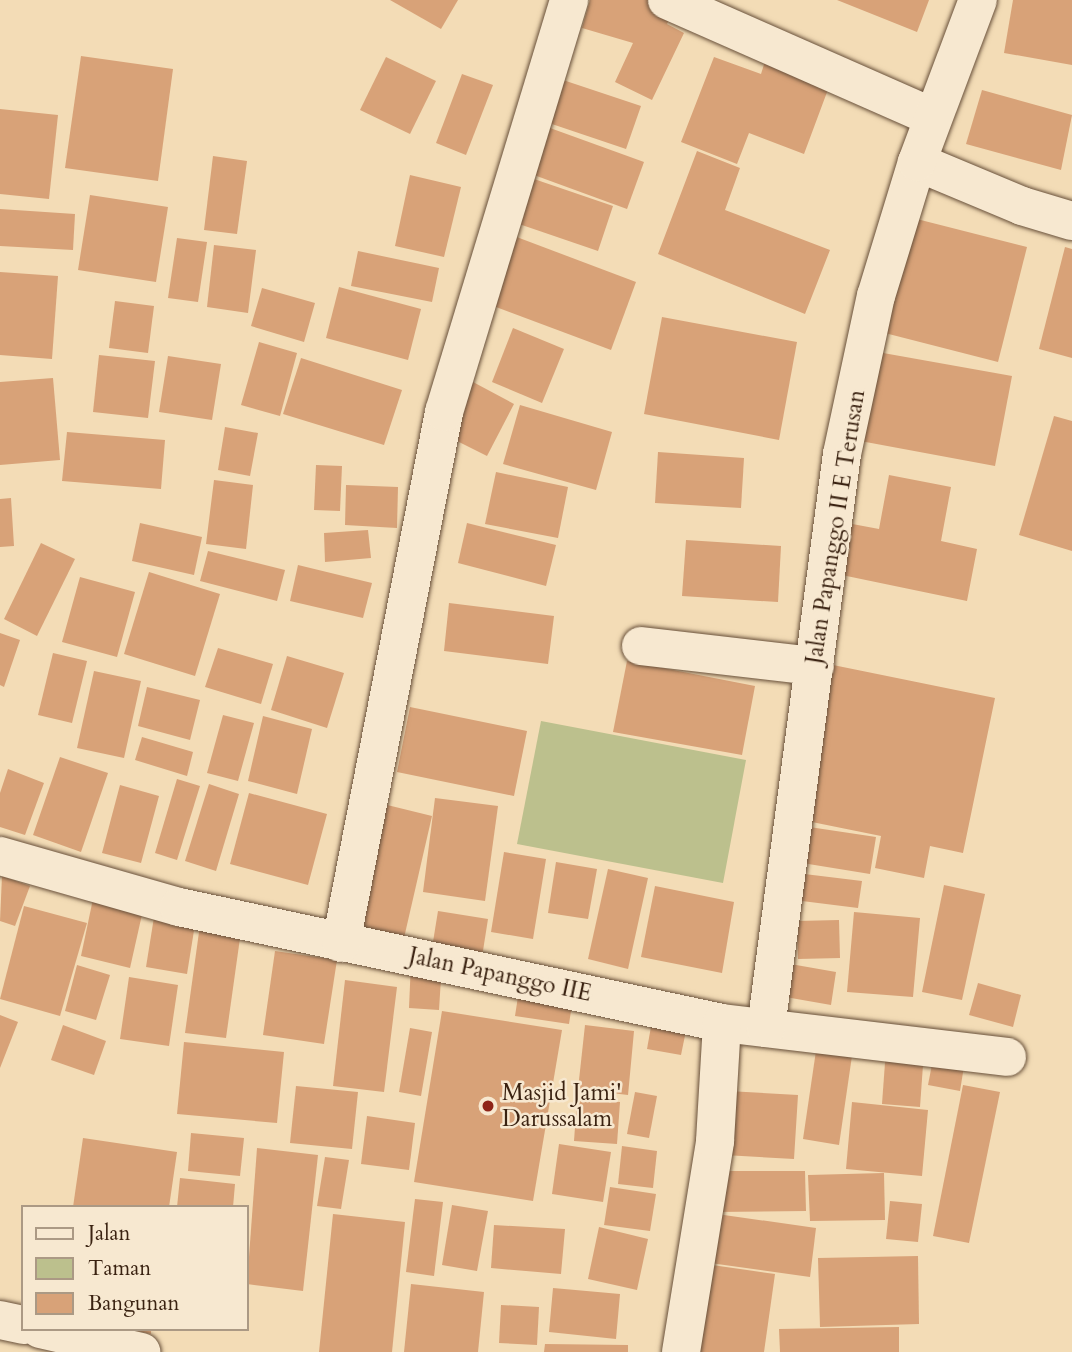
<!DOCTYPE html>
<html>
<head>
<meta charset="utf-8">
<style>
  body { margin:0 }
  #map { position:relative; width:1072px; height:1352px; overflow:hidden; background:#f3dcb6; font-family:Cardo,serif }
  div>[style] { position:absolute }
  .green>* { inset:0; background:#bcc08d }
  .building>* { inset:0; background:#d8a278 }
  .roads { filter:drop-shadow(0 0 2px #68503a) drop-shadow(0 0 2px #68503a) }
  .minor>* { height:38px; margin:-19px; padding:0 19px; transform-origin:19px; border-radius:19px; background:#f7e8d0 }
  .dots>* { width:19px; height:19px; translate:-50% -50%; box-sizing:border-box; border:4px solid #f7e8d0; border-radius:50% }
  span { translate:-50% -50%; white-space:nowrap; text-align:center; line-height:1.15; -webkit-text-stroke:5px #f7e8d0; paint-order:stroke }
  .street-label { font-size:23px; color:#3a2211 }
  .poi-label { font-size:23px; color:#3a2211 }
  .left { translate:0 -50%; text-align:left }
  .legend { position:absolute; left:21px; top:1205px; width:228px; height:126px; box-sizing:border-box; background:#f7e8d0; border:2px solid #ab9984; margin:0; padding:9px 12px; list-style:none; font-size:21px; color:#3a2211 }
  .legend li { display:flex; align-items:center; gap:14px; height:35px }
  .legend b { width:35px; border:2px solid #ab9984 }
</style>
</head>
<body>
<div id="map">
  <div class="green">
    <div style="clip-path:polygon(541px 721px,746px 760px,723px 883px,517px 844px)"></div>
  </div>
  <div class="building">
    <div style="clip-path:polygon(390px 0,458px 0,441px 29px)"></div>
    <div style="clip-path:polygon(590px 0,652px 0,674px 7px,667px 24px,684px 33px,652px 100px,615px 82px,633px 43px,582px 28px)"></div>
    <div style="clip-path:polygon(837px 0,929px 0,917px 32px)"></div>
    <div style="clip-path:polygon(1013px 0,1072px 0,1072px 65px,1004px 53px)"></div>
    <div style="clip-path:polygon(768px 52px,833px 76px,804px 154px,749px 133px,737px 164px,681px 142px,714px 57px,761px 74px)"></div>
    <div style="clip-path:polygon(81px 56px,173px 69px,158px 181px,65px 168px)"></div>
    <div style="clip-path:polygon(386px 57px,436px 81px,410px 134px,360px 110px)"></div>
    <div style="clip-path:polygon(462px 74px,493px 85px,466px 155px,436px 143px)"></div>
    <div style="clip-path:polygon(554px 77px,641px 106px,626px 149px,540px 120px)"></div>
    <div style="clip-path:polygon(982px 90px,1072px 115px,1061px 170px,966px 144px)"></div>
    <div style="clip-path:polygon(0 109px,58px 115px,49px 199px,0 194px)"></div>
    <div style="clip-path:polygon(539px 124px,644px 162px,627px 209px,523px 171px)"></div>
    <div style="clip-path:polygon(697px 151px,740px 168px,725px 210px,830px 250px,805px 314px,658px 254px)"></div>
    <div style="clip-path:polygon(213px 156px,247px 161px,237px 234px,204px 230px)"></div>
    <div style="clip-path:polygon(410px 175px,461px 187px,444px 257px,395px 246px)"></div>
    <div style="clip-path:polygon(534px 179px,613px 206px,598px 251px,519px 224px)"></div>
    <div style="clip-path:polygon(90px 195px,168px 207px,156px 282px,78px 270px)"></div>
    <div style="clip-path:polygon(0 209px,75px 214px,73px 250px,0 246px)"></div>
    <div style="clip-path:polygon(905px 216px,1027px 247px,998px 362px,877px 331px)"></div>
    <div style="clip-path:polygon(514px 236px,636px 282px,611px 350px,488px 304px)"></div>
    <div style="clip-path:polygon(177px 238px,207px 242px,198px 302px,168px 298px)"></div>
    <div style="clip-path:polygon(214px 245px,256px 250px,248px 313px,207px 307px)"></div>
    <div style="clip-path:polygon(1065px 247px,1072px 249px,1072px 358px,1039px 349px)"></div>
    <div style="clip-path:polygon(358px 251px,439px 268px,432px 302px,351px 286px)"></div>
    <div style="clip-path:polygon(0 272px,58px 276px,52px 359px,0 355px)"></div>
    <div style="clip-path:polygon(339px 287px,421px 309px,408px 360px,326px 338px)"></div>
    <div style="clip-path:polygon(262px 288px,315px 303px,304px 342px,251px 326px)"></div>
    <div style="clip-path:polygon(115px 301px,154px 306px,148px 353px,109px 348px)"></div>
    <div style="clip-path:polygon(662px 317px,797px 342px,779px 440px,644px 414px)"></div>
    <div style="clip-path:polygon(513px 328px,564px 349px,542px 403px,492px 382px)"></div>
    <div style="clip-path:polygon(259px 342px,297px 353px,280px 416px,241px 405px)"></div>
    <div style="clip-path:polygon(872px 351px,1012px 376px,995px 466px,855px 440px)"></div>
    <div style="clip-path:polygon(99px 355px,155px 361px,148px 418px,93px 412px)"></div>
    <div style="clip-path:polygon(168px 356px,221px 364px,212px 420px,159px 412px)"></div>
    <div style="clip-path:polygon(301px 358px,402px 390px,384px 445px,283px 414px)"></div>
    <div style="clip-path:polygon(53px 378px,60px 460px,0 465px,0 382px)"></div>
    <div style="clip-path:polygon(473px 382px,514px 404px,487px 456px,445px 435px)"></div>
    <div style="clip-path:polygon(520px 405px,612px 432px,596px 490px,503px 464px)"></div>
    <div style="clip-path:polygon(1054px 416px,1072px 421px,1072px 551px,1019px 535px)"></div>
    <div style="clip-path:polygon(225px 427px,258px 433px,250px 476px,218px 470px)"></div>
    <div style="clip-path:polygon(67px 432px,165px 440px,161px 489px,62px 481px)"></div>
    <div style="clip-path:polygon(658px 452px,744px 458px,741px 508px,655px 503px)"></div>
    <div style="clip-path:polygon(316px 465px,342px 466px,340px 511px,314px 510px)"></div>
    <div style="clip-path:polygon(496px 472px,568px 487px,558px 538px,485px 524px)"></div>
    <div style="clip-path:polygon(889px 475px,951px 487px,941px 541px,977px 549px,967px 601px,837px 574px,847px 523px,879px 529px)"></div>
    <div style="clip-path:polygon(214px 480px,253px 485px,246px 549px,206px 544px)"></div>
    <div style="clip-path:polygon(346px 485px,398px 487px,397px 528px,345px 525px)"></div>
    <div style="clip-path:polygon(11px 498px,14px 546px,0 547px,0 499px)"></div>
    <div style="clip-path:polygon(140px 523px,202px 537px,194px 575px,132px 561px)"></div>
    <div style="clip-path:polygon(467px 523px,556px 545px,546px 586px,458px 563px)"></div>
    <div style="clip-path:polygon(368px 530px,371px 558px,325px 562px,324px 533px)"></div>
    <div style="clip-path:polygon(686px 540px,781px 546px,778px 602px,682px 596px)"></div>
    <div style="clip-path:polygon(41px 543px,75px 559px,37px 636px,4px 619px)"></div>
    <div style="clip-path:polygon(208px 551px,285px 570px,277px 601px,200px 581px)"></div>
    <div style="clip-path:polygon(298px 565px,372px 583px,363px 618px,290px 601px)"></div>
    <div style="clip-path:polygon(149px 572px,220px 594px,195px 676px,124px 654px)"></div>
    <div style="clip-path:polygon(80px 577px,135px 592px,117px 657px,62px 642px)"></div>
    <div style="clip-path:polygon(449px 603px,554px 616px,548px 664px,444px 651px)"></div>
    <div style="clip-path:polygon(0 633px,20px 640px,4px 687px,0 685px)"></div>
    <div style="clip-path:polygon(218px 648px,273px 664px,261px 704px,205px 687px)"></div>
    <div style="clip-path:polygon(53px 653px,87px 661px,72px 723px,38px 715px)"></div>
    <div style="clip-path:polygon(287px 656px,344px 673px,327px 728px,271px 710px)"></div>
    <div style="clip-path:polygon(627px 661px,755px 686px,742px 755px,613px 732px)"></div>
    <div style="clip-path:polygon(833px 665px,995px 698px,963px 853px,930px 846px,924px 878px,875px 868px,881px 836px,802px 820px)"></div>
    <div style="clip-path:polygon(94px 671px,141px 681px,124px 758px,77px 748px)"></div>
    <div style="clip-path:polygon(147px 687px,200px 700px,190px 740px,138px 726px)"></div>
    <div style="clip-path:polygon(410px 707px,527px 731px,514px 796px,397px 772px)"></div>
    <div style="clip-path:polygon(223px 715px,254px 723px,238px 781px,207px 773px)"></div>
    <div style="clip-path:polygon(263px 716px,312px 729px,297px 794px,248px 781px)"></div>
    <div style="clip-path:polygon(142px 737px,193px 752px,187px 776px,135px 760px)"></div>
    <div style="clip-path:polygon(60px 757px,108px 773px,81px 852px,33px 835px)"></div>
    <div style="clip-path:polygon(8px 769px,44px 783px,25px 835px,0 827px,0 793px)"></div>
    <div style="clip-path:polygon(177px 779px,200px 786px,177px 860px,155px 853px)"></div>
    <div style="clip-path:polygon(209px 784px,239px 794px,216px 871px,185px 861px)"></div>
    <div style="clip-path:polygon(120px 785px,159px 796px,141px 863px,102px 853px)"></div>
    <div style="clip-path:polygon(249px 793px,327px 814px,308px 885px,230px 864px)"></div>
    <div style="clip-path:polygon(435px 798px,498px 806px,485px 901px,423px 892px)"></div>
    <div style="clip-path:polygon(375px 802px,432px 816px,404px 938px,347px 924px)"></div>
    <div style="clip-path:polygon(796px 825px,876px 837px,870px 874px,790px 861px)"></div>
    <div style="clip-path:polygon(504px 852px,546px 859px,533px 939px,491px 932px)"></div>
    <div style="clip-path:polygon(556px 862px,597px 869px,588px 919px,548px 913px)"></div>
    <div style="clip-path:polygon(608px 869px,648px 878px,628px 969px,588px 959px)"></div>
    <div style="clip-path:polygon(788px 872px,862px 881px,858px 908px,786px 899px)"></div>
    <div style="clip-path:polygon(2px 876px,30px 886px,15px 926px,0 921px)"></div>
    <div style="clip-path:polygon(944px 885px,985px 894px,962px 1000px,922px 992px)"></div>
    <div style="clip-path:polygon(655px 886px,734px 902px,722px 973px,641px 957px)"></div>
    <div style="clip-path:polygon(93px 899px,143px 910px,130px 968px,81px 956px)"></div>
    <div style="clip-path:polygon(24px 906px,87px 923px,60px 1016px,0 999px)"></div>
    <div style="clip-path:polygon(155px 911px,196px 918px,187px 974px,146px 967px)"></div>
    <div style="clip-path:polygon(438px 911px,488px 919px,482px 957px,432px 948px)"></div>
    <div style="clip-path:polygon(854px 912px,920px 918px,913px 997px,847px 992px)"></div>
    <div style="clip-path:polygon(839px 920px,840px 958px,798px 959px,797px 921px)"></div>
    <div style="clip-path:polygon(200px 925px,241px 931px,226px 1038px,185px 1033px)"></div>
    <div style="clip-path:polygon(275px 951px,337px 960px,324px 1044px,263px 1035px)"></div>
    <div style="clip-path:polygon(411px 962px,442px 963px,439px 1010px,409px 1008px)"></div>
    <div style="clip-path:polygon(779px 962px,836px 972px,831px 1005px,774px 995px)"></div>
    <div style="clip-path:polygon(77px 965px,110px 975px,96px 1020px,65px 1011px)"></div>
    <div style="clip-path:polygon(129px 977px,178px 985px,169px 1046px,120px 1039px)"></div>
    <div style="clip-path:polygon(345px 980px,397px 987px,384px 1092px,333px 1086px)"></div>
    <div style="clip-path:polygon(978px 983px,1021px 995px,1013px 1027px,969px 1015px)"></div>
    <div style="clip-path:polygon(519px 990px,573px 998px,569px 1024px,515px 1016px)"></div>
    <div style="clip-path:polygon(654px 1010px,689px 1016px,681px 1055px,647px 1049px)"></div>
    <div style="clip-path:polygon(442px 1011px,562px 1030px,533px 1201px,414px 1182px)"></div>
    <div style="clip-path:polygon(0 1015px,18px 1022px,0 1068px)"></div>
    <div style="clip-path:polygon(63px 1025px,106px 1041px,94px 1075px,51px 1060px)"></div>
    <div style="clip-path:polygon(585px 1025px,634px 1031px,628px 1095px,578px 1089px)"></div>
    <div style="clip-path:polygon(410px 1028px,432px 1032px,421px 1096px,399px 1092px)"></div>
    <div style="clip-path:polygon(184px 1042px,284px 1052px,277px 1123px,177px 1114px)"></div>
    <div style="clip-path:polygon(817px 1044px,853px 1049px,839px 1145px,803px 1139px)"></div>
    <div style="clip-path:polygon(886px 1049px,924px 1051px,920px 1107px,882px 1104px)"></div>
    <div style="clip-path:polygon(934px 1054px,965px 1060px,960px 1091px,928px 1085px)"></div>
    <div style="clip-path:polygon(963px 1085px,1000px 1092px,969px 1243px,933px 1236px)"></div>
    <div style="clip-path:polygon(296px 1086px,358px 1092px,352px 1149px,290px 1143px)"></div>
    <div style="clip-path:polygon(728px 1091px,798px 1095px,794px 1159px,724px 1155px)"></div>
    <div style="clip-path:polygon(635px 1092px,657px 1096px,649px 1138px,627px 1134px)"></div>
    <div style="clip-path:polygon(577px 1099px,620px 1102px,617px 1144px,574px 1141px)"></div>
    <div style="clip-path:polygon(852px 1102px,928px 1110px,922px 1176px,846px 1169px)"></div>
    <div style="clip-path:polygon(367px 1116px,415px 1123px,409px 1170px,361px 1164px)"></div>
    <div style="clip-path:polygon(191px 1133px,244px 1138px,240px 1176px,188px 1171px)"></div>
    <div style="clip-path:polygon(83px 1138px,177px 1152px,169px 1207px,73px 1207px)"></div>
    <div style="clip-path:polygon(559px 1144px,611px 1152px,603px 1202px,552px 1194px)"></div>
    <div style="clip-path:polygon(622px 1146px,657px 1151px,653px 1188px,618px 1184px)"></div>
    <div style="clip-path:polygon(257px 1148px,318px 1155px,303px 1291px,247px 1284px)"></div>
    <div style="clip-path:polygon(325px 1157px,349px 1160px,341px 1209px,317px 1206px)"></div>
    <div style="clip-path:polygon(713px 1171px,805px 1171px,806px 1211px,714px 1212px)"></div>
    <div style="clip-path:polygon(884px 1173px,885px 1220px,810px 1221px,808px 1175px)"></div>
    <div style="clip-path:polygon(180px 1178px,235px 1184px,233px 1207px,177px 1207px)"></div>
    <div style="clip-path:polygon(610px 1187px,656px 1194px,650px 1231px,604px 1225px)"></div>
    <div style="clip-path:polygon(415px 1199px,443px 1202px,434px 1276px,406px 1272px)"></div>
    <div style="clip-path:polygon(890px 1201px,922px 1204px,918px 1242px,886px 1239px)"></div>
    <div style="clip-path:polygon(452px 1205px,488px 1211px,477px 1271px,442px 1265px)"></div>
    <div style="clip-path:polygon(710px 1213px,816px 1228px,810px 1277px,703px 1262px)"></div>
    <div style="clip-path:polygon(333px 1214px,405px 1222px,392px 1352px,319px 1352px)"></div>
    <div style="clip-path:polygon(494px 1225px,565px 1229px,561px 1274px,491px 1268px)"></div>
    <div style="clip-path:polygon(599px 1227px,648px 1239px,637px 1290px,588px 1279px)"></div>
    <div style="clip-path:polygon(918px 1256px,919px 1324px,820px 1327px,818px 1258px)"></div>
    <div style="clip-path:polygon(712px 1265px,775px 1274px,764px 1352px,700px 1352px)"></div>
    <div style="clip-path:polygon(411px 1284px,484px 1292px,478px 1352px,404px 1352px)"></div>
    <div style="clip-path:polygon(553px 1288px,620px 1294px,616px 1339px,549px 1332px)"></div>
    <div style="clip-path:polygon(501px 1305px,539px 1307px,537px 1345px,499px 1343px)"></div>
    <div style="clip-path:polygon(899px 1327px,899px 1352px,780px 1352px,779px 1329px)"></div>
    <div style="clip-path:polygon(129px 1329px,151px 1329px,151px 1334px)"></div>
    <div style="clip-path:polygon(545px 1344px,628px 1345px,628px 1352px,544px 1352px)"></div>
  </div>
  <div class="roads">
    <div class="minor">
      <div style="left:667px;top:0;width:290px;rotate:23.8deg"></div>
      <div style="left:917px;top:162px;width:114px;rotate:22.7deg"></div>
      <div style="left:1022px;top:206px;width:52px;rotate:16.7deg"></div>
      <div style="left:641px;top:646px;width:175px;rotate:6.6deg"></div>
      <div style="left:0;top:856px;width:186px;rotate:15.9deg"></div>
      <div style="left:179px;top:907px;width:555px;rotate:12.06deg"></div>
      <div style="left:722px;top:1023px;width:287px;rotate:6.8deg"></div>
      <div style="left:341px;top:943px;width:541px;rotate:-79.02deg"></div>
      <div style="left:444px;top:412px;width:431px;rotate:-73.1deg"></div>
      <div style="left:766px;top:1028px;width:579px;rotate:-82.46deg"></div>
      <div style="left:842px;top:454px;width:162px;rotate:-77.9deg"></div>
      <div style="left:876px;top:296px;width:140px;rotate:-73deg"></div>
      <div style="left:917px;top:162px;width:173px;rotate:-69.4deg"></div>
      <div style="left:0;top:1320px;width:24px;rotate:12deg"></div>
      <div style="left:40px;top:1329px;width:104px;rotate:12.8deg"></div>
      <div style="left:681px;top:1352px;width:214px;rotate:-80.8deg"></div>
      <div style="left:715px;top:1141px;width:118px;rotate:-86.6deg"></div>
    </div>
  </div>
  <div class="dots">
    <div style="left:488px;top:1106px;background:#8f2418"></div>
  </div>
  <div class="street-label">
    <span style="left:836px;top:527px;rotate:-81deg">Jalan Papanggo II E Terusan</span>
    <span style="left:500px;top:975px;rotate:12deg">Jalan Papanggo IIE</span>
  </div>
  <div class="poi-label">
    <span class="left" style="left:502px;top:1106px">Masjid Jami'<br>Darussalam</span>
  </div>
  <ul class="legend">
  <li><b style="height:9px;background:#f7e8d0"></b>Jalan</li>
  <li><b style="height:19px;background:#bcc08d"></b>Taman</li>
  <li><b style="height:19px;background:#d8a278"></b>Bangunan</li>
  </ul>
</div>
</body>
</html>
